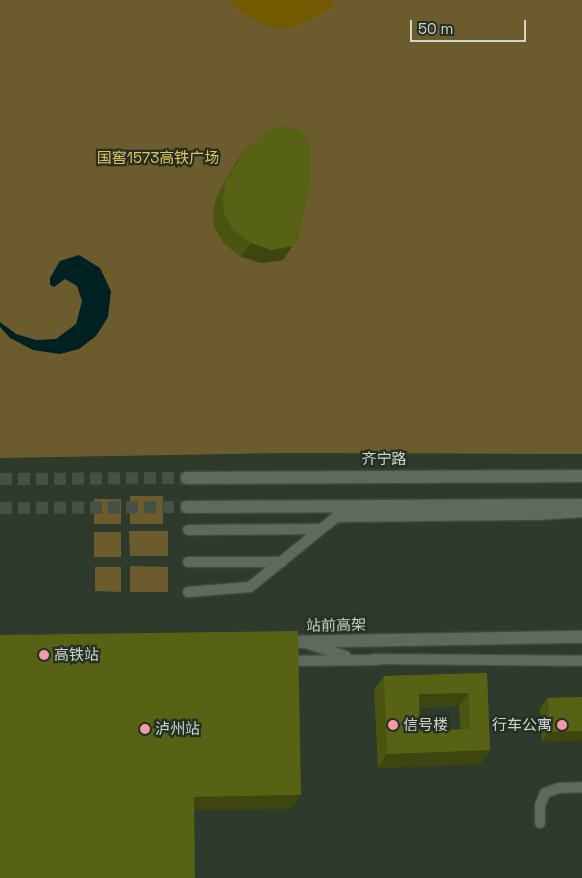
<!DOCTYPE html>
<html>
<head>
<meta charset="utf-8">
<style>
  body { margin:0 }
  #map { position:relative; width:582px; height:878px; overflow:hidden; background:#2d3a2c; font-family:"Space Grotesk","Noto Sans SC",sans-serif }
  div>[style] { position:absolute }
  .green>* { inset:0; background:#6c5b2c }
  .forest>* { inset:0; background:#735a00 }
  .water>* { inset:0; background:#002122 }
  .tertiary-tunnel>* { height:12px; margin-top:-6px; transform-origin:0; background:repeating-linear-gradient(90deg,#455144 0 12px,transparent 0 18px) }
  .roads { filter:drop-shadow(0 0 1px #4c574c) drop-shadow(0 0 1px #4c574c) }
  .service>* { height:10px; margin:-5px; padding:0 5px; transform-origin:5px; border-radius:5px; background:#5c6b5b }
  .tertiary>* { height:12px; margin:-6px; padding:0 6px; transform-origin:6px; border-radius:6px; background:#5c6b5b }
  .wall>* { inset:0; background:#4c5411 }
  .shaded-wall>* { inset:0; background:#3e450e }
  .building>* { inset:0; background:#586214 }
  .dots>* { width:14px; height:14px; translate:-50% -50%; box-sizing:border-box; border:2px solid #233023; border-radius:50% }
  span { translate:-50% -50%; white-space:nowrap; text-align:center; line-height:1.15; -webkit-text-stroke:4.5px #233023; paint-order:stroke }
  .park-label { font-size:15px; color:#e8c35b }
  .street-label { font-size:15px; color:#ced6cd }
  .poi-label { font-size:15px; color:#ced6cd }
  .left { translate:0 -50%; text-align:left }
  .right { translate:-100% -50%; text-align:right }
  .scale { position:absolute; left:410px; top:20px; width:116px; height:22px; box-sizing:border-box; border:2px solid #ced6cd; border-top:0; padding-left:6px; font-size:15px; line-height:18px; white-space:nowrap; color:#ced6cd; -webkit-text-stroke:4px #233023; paint-order:stroke }
</style>
</head>
<body>
<div id="map">
  <div class="green">
    <div style="clip-path:polygon(0 0,582px 0,582px 454px,289px 453px,0 458px)"></div>
    <div style="clip-path:polygon(130px 496px,163px 496px,163px 524px,130px 524px)"></div>
    <div style="clip-path:polygon(94px 499px,121px 499px,121px 524px,94px 524px)"></div>
    <div style="clip-path:polygon(129px 531px,168px 531px,168px 556px,130px 556px)"></div>
    <div style="clip-path:polygon(94px 532px,121px 532px,121px 557px,94px 557px)"></div>
    <div style="clip-path:polygon(130px 566px,168px 567px,168px 592px,130px 592px)"></div>
    <div style="clip-path:polygon(95px 567px,121px 567px,121px 592px,95px 591px)"></div>
  </div>
  <div class="forest">
    <div style="clip-path:polygon(231px 0,332px 0,331px 9px,288px 30px,264px 25px,237px 9px)"></div>
  </div>
  <div class="water">
    <div style="clip-path:polygon(79px 255px,100px 268px,111px 291px,108px 317px,96px 336px,79px 349px,60px 354px,33px 350px,10px 338px,0 327px,0 322px,16px 334px,36px 340px,56px 339px,76px 324px,82px 301px,77px 286px,65px 279px,54px 287px,50px 285px,50px 278px,60px 261px)"></div>
  </div>
  <div class="tertiary-tunnel">
    <div style="left:0;top:479px;width:187px;rotate:-0.3deg"></div>
    <div style="left:0;top:508px;width:187px;rotate:-0.3deg"></div>
  </div>
  <div class="roads">
    <div class="service">
      <div style="left:188px;top:530px;width:132px;rotate:-0.4deg"></div>
      <div style="left:188px;top:562px;width:94px"></div>
      <div style="left:188px;top:592px;width:62px;rotate:-4.6deg"></div>
      <div style="left:250px;top:587px;width:111px;rotate:-39.1deg"></div>
      <div style="left:336px;top:517px;width:203px;rotate:-0.6deg"></div>
      <div style="left:539px;top:515px;width:43px;rotate:-4deg"></div>
      <div style="left:305px;top:643px;width:43px;rotate:17.6deg"></div>
      <div style="left:373px;top:659px;width:209px;rotate:0.5deg"></div>
      <div style="left:286px;top:661px;width:93px;rotate:-0.6deg"></div>
      <div style="left:540px;top:823px;width:18px;rotate:-90deg"></div>
      <div style="left:540px;top:805px;width:13px;rotate:-67deg"></div>
      <div style="left:545px;top:793px;width:15px;rotate:-20deg"></div>
      <div style="left:559px;top:788px;width:23px;rotate:-2deg"></div>
    </div>
    <div class="tertiary">
      <div style="left:187px;top:478px;width:395px;rotate:-0.3deg"></div>
      <div style="left:187px;top:507px;width:395px;rotate:-0.3deg"></div>
      <div style="left:282px;top:642px;width:300px;rotate:-1deg"></div>
    </div>
  </div>
  <div class="wall">
    <div style="clip-path:polygon(247px 148px,283px 260px,262px 263px,241px 257px,224px 244px,214px 227px,213px 211px,217px 195px,237px 161px)"></div>
    <div style="clip-path:polygon(evenodd,487px 673px,490px 750px,480px 764px,378px 768px,374px 690px,384px 676px,487px 673px,459px 706px,460px 729px,420px 731px,419px 708px,459px 706px)"></div>
    <div style="clip-path:polygon(582px 697px,542px 742px,540px 708px,548px 698px)"></div>
  </div>
  <div class="shaded-wall">
    <div style="clip-path:polygon(299px 237px,283px 260px,262px 263px,241px 257px,251px 243px)"></div>
    <div style="clip-path:polygon(469px 693px,459px 706px,409px 708px,419px 694px)"></div>
    <div style="clip-path:polygon(582px 731px,582px 741px,542px 742px,549px 732px)"></div>
    <div style="clip-path:polygon(490px 750px,480px 764px,378px 768px,387px 754px)"></div>
    <div style="clip-path:polygon(301px 795px,291px 809px,184px 810px,194px 797px)"></div>
  </div>
  <div class="building">
    <div style="clip-path:polygon(287px 125px,301px 131px,309px 142px,310px 181px,299px 237px,293px 246px,271px 250px,251px 243px,233px 230px,224px 214px,223px 198px,226px 181px,247px 148px,267px 131px)"></div>
    <div style="clip-path:polygon(298px 631px,301px 795px,194px 797px,195px 878px,0 878px,0 635px)"></div>
    <div style="clip-path:polygon(evenodd,487px 673px,490px 750px,387px 754px,384px 676px,487px 673px,469px 693px,470px 729px,420px 731px,419px 694px,469px 693px)"></div>
    <div style="clip-path:polygon(582px 697px,582px 731px,549px 732px,548px 698px)"></div>
  </div>
  <div class="dots">
    <div style="left:44px;top:655px;background:#f39aaa"></div>
    <div style="left:393px;top:725px;background:#f39aaa"></div>
    <div style="left:562px;top:725px;background:#f39aaa"></div>
    <div style="left:145px;top:729px;background:#f39aaa"></div>
  </div>
  <div class="park-label">
    <span style="left:158px;top:158px">国窖1573高铁广场</span>
  </div>
  <div class="street-label">
    <span style="left:384px;top:459px">齐宁路</span>
    <span style="left:336px;top:625px;rotate:-1deg">站前高架</span>
  </div>
  <div class="poi-label">
    <span class="left" style="left:54px;top:655px">高铁站</span>
    <span class="left" style="left:403px;top:725px">信号楼</span>
    <span class="right" style="left:552px;top:725px">行车公寓</span>
    <span class="left" style="left:155px;top:729px">泸州站</span>
  </div>
  <div class="scale">50 m</div>
</div>
</body>
</html>
